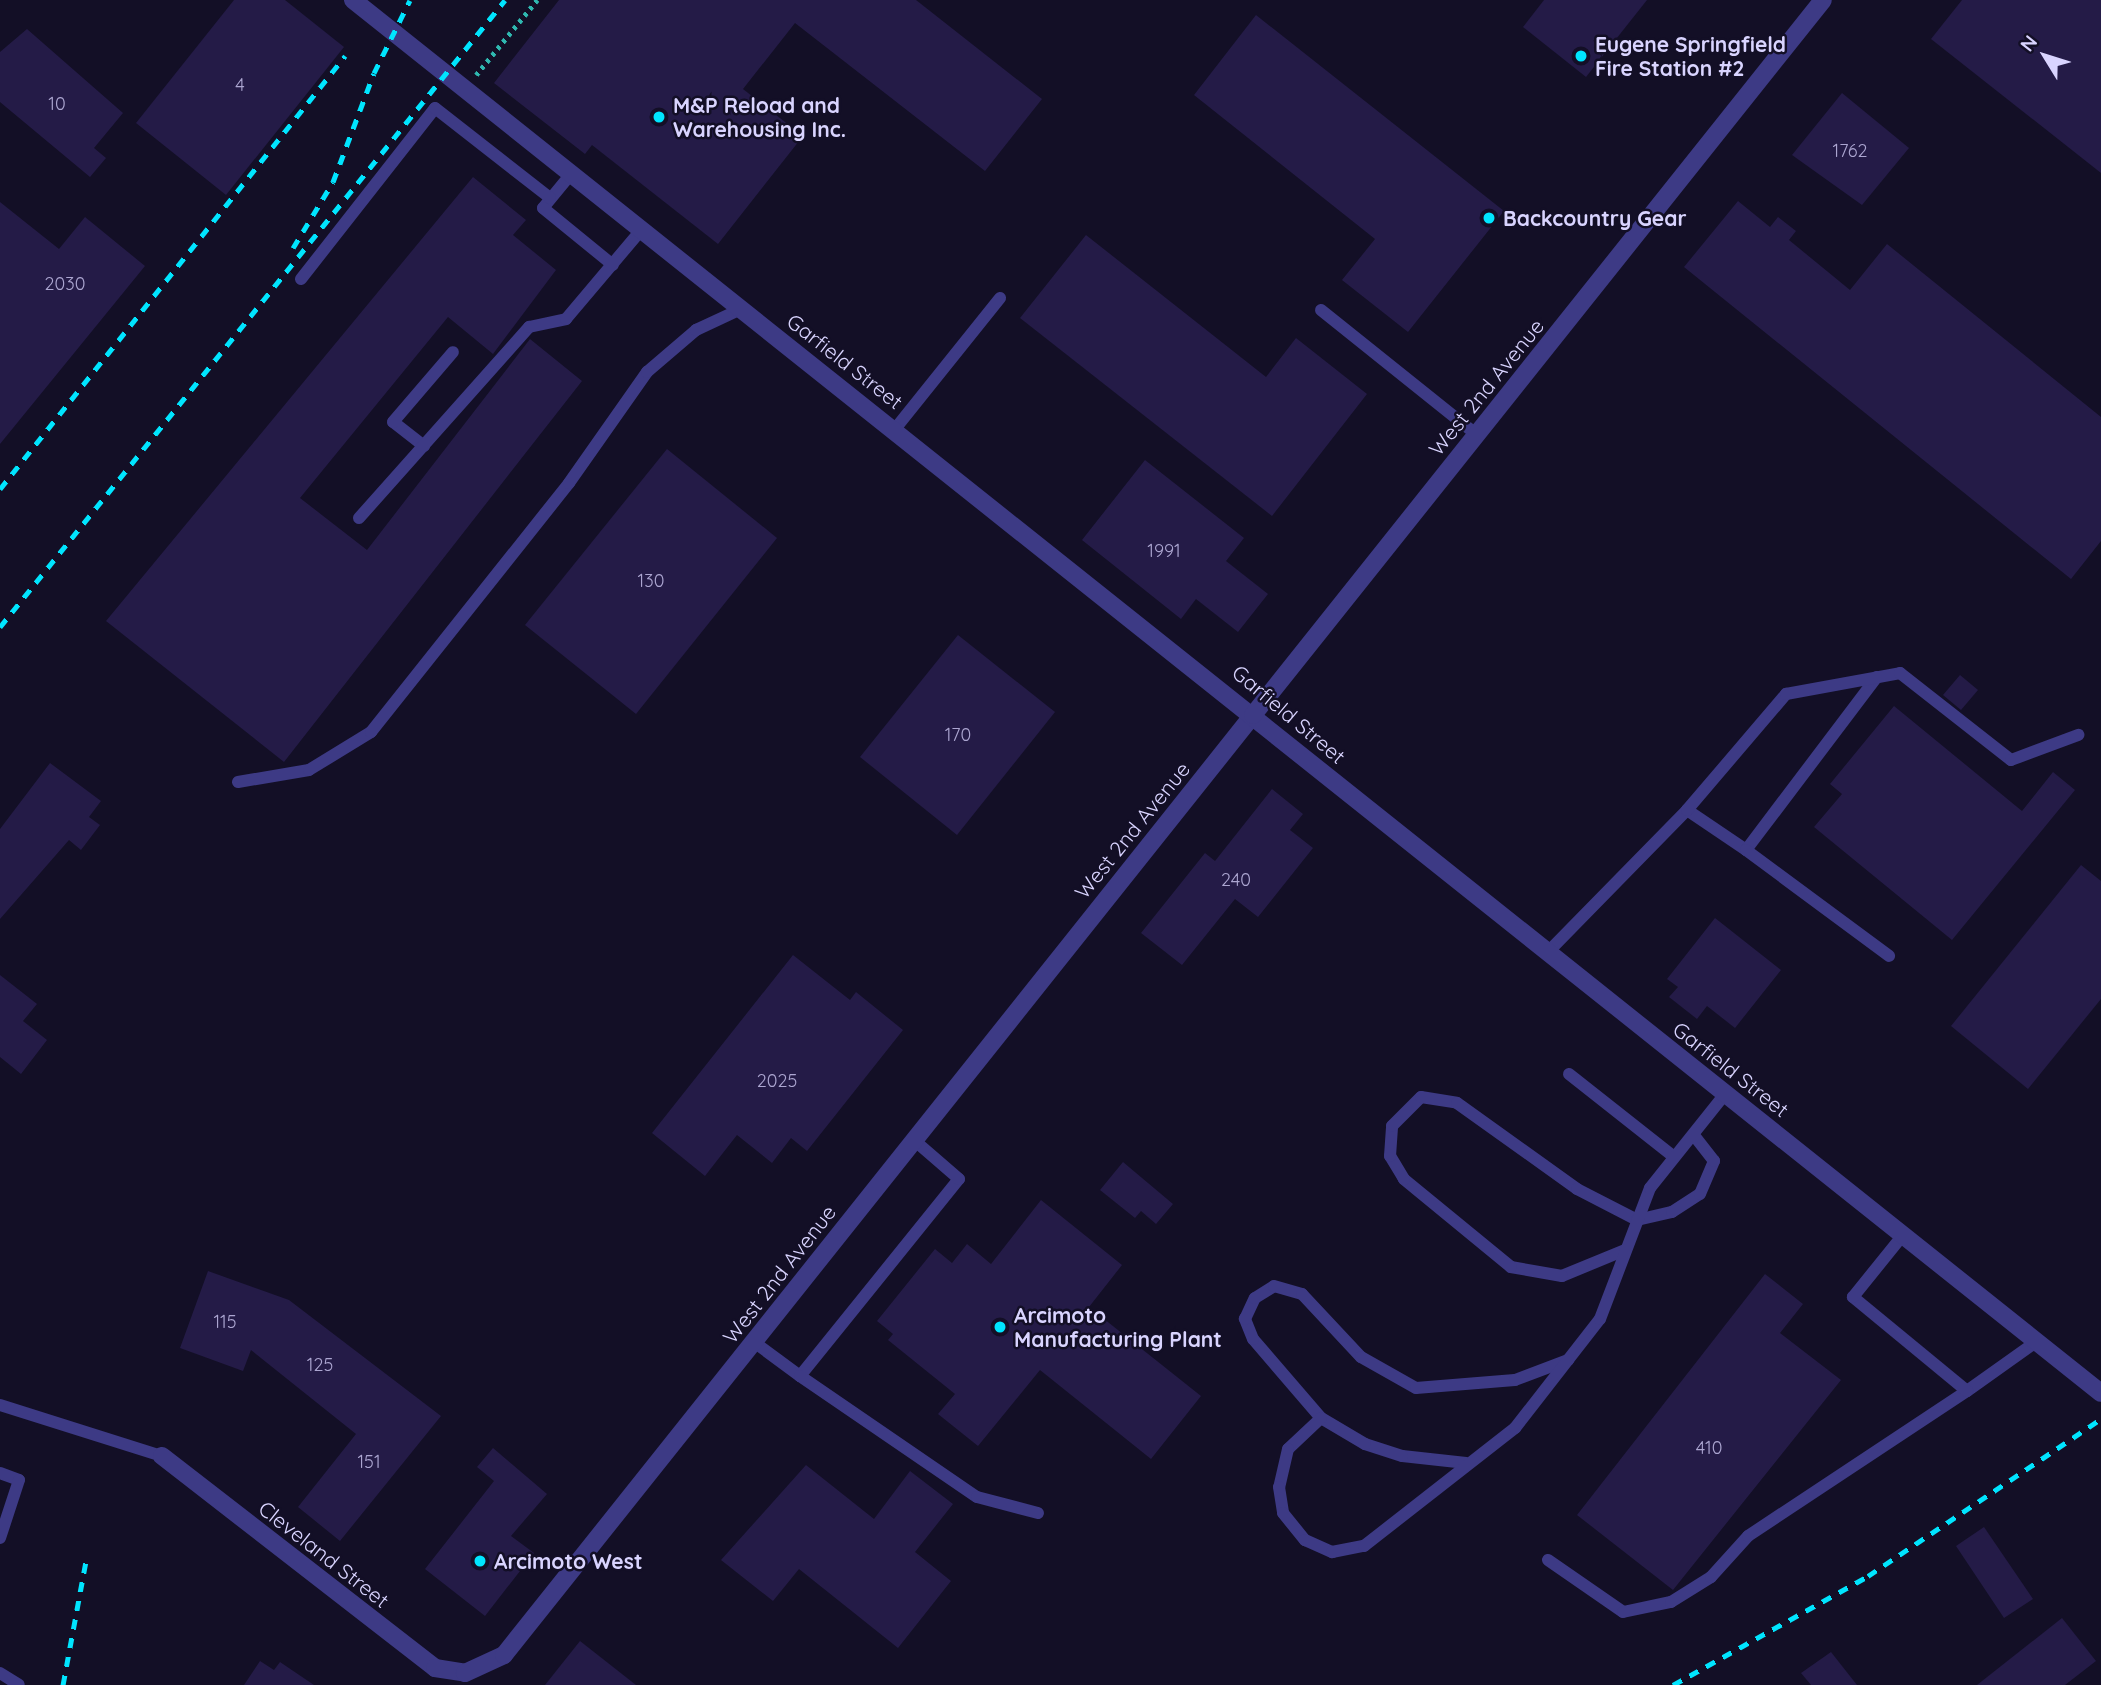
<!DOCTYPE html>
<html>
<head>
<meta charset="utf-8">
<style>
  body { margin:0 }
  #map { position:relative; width:2101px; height:1685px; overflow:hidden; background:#130f26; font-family:Quicksand,sans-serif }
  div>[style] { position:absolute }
  .building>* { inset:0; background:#241b47 }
  .path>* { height:4.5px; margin-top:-2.25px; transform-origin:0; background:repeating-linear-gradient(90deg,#2fb8b0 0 3.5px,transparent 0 8.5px) }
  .service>* { height:12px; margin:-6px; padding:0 6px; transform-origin:6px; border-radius:6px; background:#3d3a85 }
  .minor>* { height:18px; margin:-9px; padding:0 9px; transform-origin:9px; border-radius:9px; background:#3d3a85 }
  .tertiary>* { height:18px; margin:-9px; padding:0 9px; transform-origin:9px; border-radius:9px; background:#3d3a85 }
  .rail>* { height:5px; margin-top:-2.5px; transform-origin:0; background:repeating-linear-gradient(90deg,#00e5ff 0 10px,transparent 0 19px) }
  .dots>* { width:19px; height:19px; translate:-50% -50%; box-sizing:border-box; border:4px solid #130f26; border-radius:50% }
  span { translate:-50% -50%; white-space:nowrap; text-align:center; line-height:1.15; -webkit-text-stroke:5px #130f26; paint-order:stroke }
  .number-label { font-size:18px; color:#aca6d1 }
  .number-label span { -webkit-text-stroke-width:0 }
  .poi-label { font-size:21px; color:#d9d4ff; font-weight:700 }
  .left { translate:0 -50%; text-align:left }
  .street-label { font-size:21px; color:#d9d4ff }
  .north { position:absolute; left:2010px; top:21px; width:70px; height:70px; -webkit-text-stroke:5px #130f26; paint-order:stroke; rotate:308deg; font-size:19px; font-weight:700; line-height:28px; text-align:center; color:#d9d4ff }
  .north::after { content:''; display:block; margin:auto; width:24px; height:32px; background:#d9d4ff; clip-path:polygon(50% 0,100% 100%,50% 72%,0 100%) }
</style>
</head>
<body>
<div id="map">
  <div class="building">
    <div style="clip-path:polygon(234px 0,285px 0,344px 47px,226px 195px,136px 123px)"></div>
    <div style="clip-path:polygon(559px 0,916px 0,1042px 99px,985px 171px,795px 23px,743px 89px,803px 136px,718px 244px,592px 145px,585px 154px,494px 83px)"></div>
    <div style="clip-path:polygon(1544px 0,1647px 0,1586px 77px,1523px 27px)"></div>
    <div style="clip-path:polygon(1962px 0,2101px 0,2101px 173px,1931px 39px)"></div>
    <div style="clip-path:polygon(1256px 15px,1504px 211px,1408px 332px,1342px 280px,1375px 239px,1194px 95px)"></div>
    <div style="clip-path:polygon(27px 29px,123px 113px,94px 148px,106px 158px,90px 177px,0 102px,0 52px)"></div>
    <div style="clip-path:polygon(1842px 93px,1909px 148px,1862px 205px,1792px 155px)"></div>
    <div style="clip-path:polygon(473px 177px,526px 220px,513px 235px,556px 270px,493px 354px,448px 317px,300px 498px,367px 550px,530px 339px,582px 381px,284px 762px,106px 621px)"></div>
    <div style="clip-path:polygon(1738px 201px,1770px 227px,1778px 217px,1796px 231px,1789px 240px,1850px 290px,1887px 244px,2101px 417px,2101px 541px,2071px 579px,1684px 267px)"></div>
    <div style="clip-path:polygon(0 202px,59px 249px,85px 217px,145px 266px,0 444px)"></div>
    <div style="clip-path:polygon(1086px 235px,1266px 377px,1296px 338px,1367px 394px,1272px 516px,1020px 318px)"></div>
    <div style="clip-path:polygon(667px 449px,777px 538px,636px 714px,525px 625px)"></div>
    <div style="clip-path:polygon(1145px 460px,1244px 538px,1226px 561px,1268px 594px,1238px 632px,1196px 599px,1181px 619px,1082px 540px)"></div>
    <div style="clip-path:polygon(958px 635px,1055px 712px,957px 835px,860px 757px)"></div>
    <div style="clip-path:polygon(1960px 675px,1978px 690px,1961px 710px,1943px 695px)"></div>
    <div style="clip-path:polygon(1894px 706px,2022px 811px,2053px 772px,2075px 790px,1952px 940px,1814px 827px,1842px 794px,1830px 784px)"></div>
    <div style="clip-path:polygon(50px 763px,101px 801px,89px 817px,100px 825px,81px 850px,69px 840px,0 919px,0 829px)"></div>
    <div style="clip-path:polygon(1272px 789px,1303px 814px,1290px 830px,1313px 848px,1258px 917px,1235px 899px,1182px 965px,1141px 933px,1205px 853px,1215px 861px)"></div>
    <div style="clip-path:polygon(2081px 865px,2101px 881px,2101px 999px,2028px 1089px,1951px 1026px)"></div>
    <div style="clip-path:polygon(1715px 918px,1781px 970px,1735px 1028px,1707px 1006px,1697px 1019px,1669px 997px,1678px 987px,1667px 979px)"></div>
    <div style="clip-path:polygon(793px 955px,850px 1000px,856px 992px,903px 1030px,807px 1151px,791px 1138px,772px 1163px,737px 1135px,705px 1176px,652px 1133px)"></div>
    <div style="clip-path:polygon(0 975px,37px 1004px,23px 1021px,47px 1040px,21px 1074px,0 1057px)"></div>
    <div style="clip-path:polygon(1123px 1162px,1173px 1204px,1156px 1224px,1141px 1211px,1135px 1218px,1100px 1190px)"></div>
    <div style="clip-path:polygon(1041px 1200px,1122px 1265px,1089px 1307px,1201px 1396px,1151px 1459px,1040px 1370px,978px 1446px,938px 1414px,955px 1394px,888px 1340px,893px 1334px,877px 1321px,935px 1249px,952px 1263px,967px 1244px,991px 1264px)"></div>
    <div style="clip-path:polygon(208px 1271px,289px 1300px,441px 1416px,340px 1541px,298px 1507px,356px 1434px,251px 1350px,243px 1371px,180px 1348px)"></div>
    <div style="clip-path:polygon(1765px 1274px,1803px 1304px,1780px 1333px,1841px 1380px,1673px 1590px,1577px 1515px)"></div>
    <div style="clip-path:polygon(493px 1448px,547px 1494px,511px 1536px,534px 1553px,485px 1616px,425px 1569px,494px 1481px,477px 1467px)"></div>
    <div style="clip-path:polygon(806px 1465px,874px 1519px,910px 1471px,953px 1504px,915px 1552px,951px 1581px,898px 1648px,799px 1569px,773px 1601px,721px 1560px)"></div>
    <div style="clip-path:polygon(1984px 1527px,2033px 1599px,2004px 1618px,1956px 1546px)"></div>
    <div style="clip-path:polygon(2062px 1618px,2096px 1661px,2065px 1685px,1977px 1685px)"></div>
    <div style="clip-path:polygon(580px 1641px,636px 1685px,545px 1685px)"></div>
    <div style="clip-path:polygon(1831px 1652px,1857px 1685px,1811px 1685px,1801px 1673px)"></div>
    <div style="clip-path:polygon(260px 1661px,274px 1670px,280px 1662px,314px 1685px,244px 1685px)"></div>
  </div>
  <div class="path">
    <div style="left:476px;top:75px;width:97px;rotate:-50.9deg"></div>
  </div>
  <div class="service">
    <div style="left:571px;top:174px;width:44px;rotate:129.5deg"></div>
    <div style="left:543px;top:208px;width:90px;rotate:39.2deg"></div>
    <div style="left:301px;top:279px;width:217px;rotate:-51.9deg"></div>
    <div style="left:435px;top:108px;width:146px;rotate:38deg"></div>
    <div style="left:1321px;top:310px;width:200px;rotate:38.7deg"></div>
    <div style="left:895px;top:429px;width:168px;rotate:-51.3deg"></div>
    <div style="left:424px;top:446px;width:39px;rotate:-142deg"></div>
    <div style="left:393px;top:422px;width:92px;rotate:-49.4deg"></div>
    <div style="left:359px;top:518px;width:256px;rotate:-48.3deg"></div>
    <div style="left:529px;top:327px;width:38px;rotate:-12deg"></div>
    <div style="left:566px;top:319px;width:118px;rotate:-49.8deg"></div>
    <div style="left:238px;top:782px;width:72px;rotate:-9.6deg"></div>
    <div style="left:309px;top:770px;width:73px;rotate:-31.5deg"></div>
    <div style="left:371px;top:732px;width:318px;rotate:-51.5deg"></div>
    <div style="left:569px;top:483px;width:136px;rotate:-54.9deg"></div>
    <div style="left:647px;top:372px;width:65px;rotate:-40.6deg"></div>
    <div style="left:696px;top:330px;width:50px;rotate:-25deg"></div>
    <div style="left:1687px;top:810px;width:71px;rotate:34.1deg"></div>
    <div style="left:1746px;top:850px;width:217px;rotate:-52.9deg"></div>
    <div style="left:1746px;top:850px;width:178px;rotate:36.5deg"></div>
    <div style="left:1547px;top:953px;width:200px;rotate:-45.6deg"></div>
    <div style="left:1687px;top:810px;width:153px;rotate:-49.5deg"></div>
    <div style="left:1786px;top:694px;width:116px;rotate:-10.4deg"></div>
    <div style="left:1900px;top:673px;width:141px;rotate:38.1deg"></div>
    <div style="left:2011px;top:760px;width:72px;rotate:-20.5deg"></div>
    <div style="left:1569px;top:1074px;width:132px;rotate:38.3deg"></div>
    <div style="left:1625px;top:1250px;width:68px;rotate:157.6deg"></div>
    <div style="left:1562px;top:1276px;width:52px;rotate:-170deg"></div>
    <div style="left:1511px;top:1267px;width:139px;rotate:-140.6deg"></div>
    <div style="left:1404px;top:1179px;width:27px;rotate:-121deg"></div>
    <div style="left:1390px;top:1156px;width:30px;rotate:-86deg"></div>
    <div style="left:1392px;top:1126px;width:41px;rotate:-45deg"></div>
    <div style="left:1421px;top:1097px;width:36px;rotate:9deg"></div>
    <div style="left:1457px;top:1103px;width:148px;rotate:35.6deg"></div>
    <div style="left:1577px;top:1189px;width:68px;rotate:27.3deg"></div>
    <div style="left:1637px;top:1220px;width:36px;rotate:-13deg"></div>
    <div style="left:1672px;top:1212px;width:33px;rotate:-33deg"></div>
    <div style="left:1700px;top:1194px;width:36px;rotate:-67deg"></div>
    <div style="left:1714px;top:1161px;width:33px;rotate:-128deg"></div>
    <div style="left:754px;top:1342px;width:57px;rotate:36.5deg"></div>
    <div style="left:800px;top:1376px;width:253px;rotate:-51.1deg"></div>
    <div style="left:959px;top:1179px;width:60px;rotate:-139.1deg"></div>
    <div style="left:800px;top:1376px;width:214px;rotate:34.4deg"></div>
    <div style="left:977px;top:1497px;width:63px;rotate:14.7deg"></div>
    <div style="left:1967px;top:1391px;width:85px;rotate:-35.4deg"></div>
    <div style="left:0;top:1405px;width:170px;rotate:17.5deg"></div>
    <div style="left:1321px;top:1418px;width:104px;rotate:-130.7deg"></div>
    <div style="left:1253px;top:1339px;width:22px;rotate:-112deg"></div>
    <div style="left:1245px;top:1319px;width:23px;rotate:-65deg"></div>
    <div style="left:1255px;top:1298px;width:22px;rotate:-32deg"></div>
    <div style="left:1274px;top:1286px;width:29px;rotate:16deg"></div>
    <div style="left:1302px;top:1294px;width:86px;rotate:46.9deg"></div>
    <div style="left:1361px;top:1357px;width:63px;rotate:29.4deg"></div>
    <div style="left:1416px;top:1388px;width:99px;rotate:-4.6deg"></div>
    <div style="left:1515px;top:1380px;width:57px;rotate:-20.7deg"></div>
    <div style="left:1466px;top:1463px;width:64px;rotate:-173.8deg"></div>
    <div style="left:1402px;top:1456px;width:39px;rotate:-162deg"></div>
    <div style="left:1365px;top:1444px;width:51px;rotate:-149.4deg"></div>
    <div style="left:1321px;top:1418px;width:45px;rotate:136.8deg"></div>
    <div style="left:1288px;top:1449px;width:39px;rotate:103deg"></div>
    <div style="left:1279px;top:1487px;width:26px;rotate:81deg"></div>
    <div style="left:1283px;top:1513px;width:35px;rotate:51deg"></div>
    <div style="left:1305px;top:1540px;width:30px;rotate:24deg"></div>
    <div style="left:1332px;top:1552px;width:33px;rotate:-11deg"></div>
    <div style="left:1364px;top:1546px;width:192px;rotate:-38deg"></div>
    <div style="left:1515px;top:1428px;width:138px;rotate:-52.1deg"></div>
    <div style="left:1600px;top:1319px;width:140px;rotate:-69.1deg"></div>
    <div style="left:1650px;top:1188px;width:120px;rotate:-51.4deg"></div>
    <div style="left:0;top:1473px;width:20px;rotate:20deg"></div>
    <div style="left:19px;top:1480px;width:61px;rotate:108.1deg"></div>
    <div style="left:1548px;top:1560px;width:91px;rotate:34.7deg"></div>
    <div style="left:1623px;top:1612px;width:49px;rotate:-11.8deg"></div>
    <div style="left:1671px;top:1602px;width:47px;rotate:-32deg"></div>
    <div style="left:1711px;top:1577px;width:55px;rotate:-47.9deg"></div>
    <div style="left:1748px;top:1536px;width:263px;rotate:-33.5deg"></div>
    <div style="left:1967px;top:1391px;width:148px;rotate:-140.5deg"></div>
    <div style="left:1853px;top:1297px;width:80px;rotate:-51.1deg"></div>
    <div style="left:0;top:1673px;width:22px;rotate:32deg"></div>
  </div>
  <div class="minor">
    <div style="left:162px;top:1456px;width:346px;rotate:37.8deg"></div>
    <div style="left:435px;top:1668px;width:30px;rotate:9deg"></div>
    <div style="left:465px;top:1673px;width:43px;rotate:-24.8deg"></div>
    <div style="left:504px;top:1655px;width:1202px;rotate:-51.45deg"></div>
  </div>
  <div class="tertiary">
    <div style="left:353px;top:0;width:2235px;rotate:38.55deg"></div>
    <div style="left:1253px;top:715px;width:914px;rotate:-51.44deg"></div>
  </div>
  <div class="rail">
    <div style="left:293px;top:248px;width:77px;rotate:-58.8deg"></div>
    <div style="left:333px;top:182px;width:116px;rotate:-69.4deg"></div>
    <div style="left:374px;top:73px;width:81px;rotate:-63.7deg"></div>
    <div style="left:0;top:489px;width:554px;rotate:-51.45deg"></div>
    <div style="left:0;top:627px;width:805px;rotate:-51.15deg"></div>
    <div style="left:63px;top:1685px;width:132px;rotate:-79.5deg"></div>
    <div style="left:1673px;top:1685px;width:223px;rotate:-29.2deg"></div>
    <div style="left:1868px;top:1576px;width:281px;rotate:-34deg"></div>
  </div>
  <div class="dots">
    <div style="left:1581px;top:56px;background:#00e5ff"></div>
    <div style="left:659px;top:117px;background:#00e5ff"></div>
    <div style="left:1489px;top:218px;background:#00e5ff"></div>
    <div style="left:1000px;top:1327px;background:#00e5ff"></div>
    <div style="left:480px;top:1561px;background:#00e5ff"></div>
  </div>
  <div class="number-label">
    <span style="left:240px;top:85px">4</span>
    <span style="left:57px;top:104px">10</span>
    <span style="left:1850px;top:151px">1762</span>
    <span style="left:65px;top:284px">2030</span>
    <span style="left:1164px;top:551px">1991</span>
    <span style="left:651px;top:581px">130</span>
    <span style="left:958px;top:735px">170</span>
    <span style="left:1236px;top:880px">240</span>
    <span style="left:777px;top:1081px">2025</span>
    <span style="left:225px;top:1322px">115</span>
    <span style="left:320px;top:1365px">125</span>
    <span style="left:1709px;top:1448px">410</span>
    <span style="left:369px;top:1462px">151</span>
  </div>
  <div class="poi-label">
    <span class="left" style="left:1595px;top:56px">Eugene Springfield<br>Fire Station #2</span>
    <span class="left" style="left:673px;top:117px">M&amp;P Reload and<br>Warehousing Inc.</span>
    <span class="left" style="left:1503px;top:218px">Backcountry Gear</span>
    <span class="left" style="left:1014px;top:1327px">Arcimoto<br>Manufacturing Plant</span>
    <span class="left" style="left:494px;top:1561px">Arcimoto West</span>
  </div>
  <div class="street-label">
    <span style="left:845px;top:361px;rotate:38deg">Garfield Street</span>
    <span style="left:1486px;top:387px;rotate:-51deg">West 2nd Avenue</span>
    <span style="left:1289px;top:714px;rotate:40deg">Garfield Street</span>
    <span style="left:1132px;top:830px;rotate:-51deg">West 2nd Avenue</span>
    <span style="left:1731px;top:1069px;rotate:38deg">Garfield Street</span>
    <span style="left:779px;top:1274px;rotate:-52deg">West 2nd Avenue</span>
    <span style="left:324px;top:1554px;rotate:38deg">Cleveland Street</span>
  </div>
  <div class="north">N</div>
</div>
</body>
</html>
